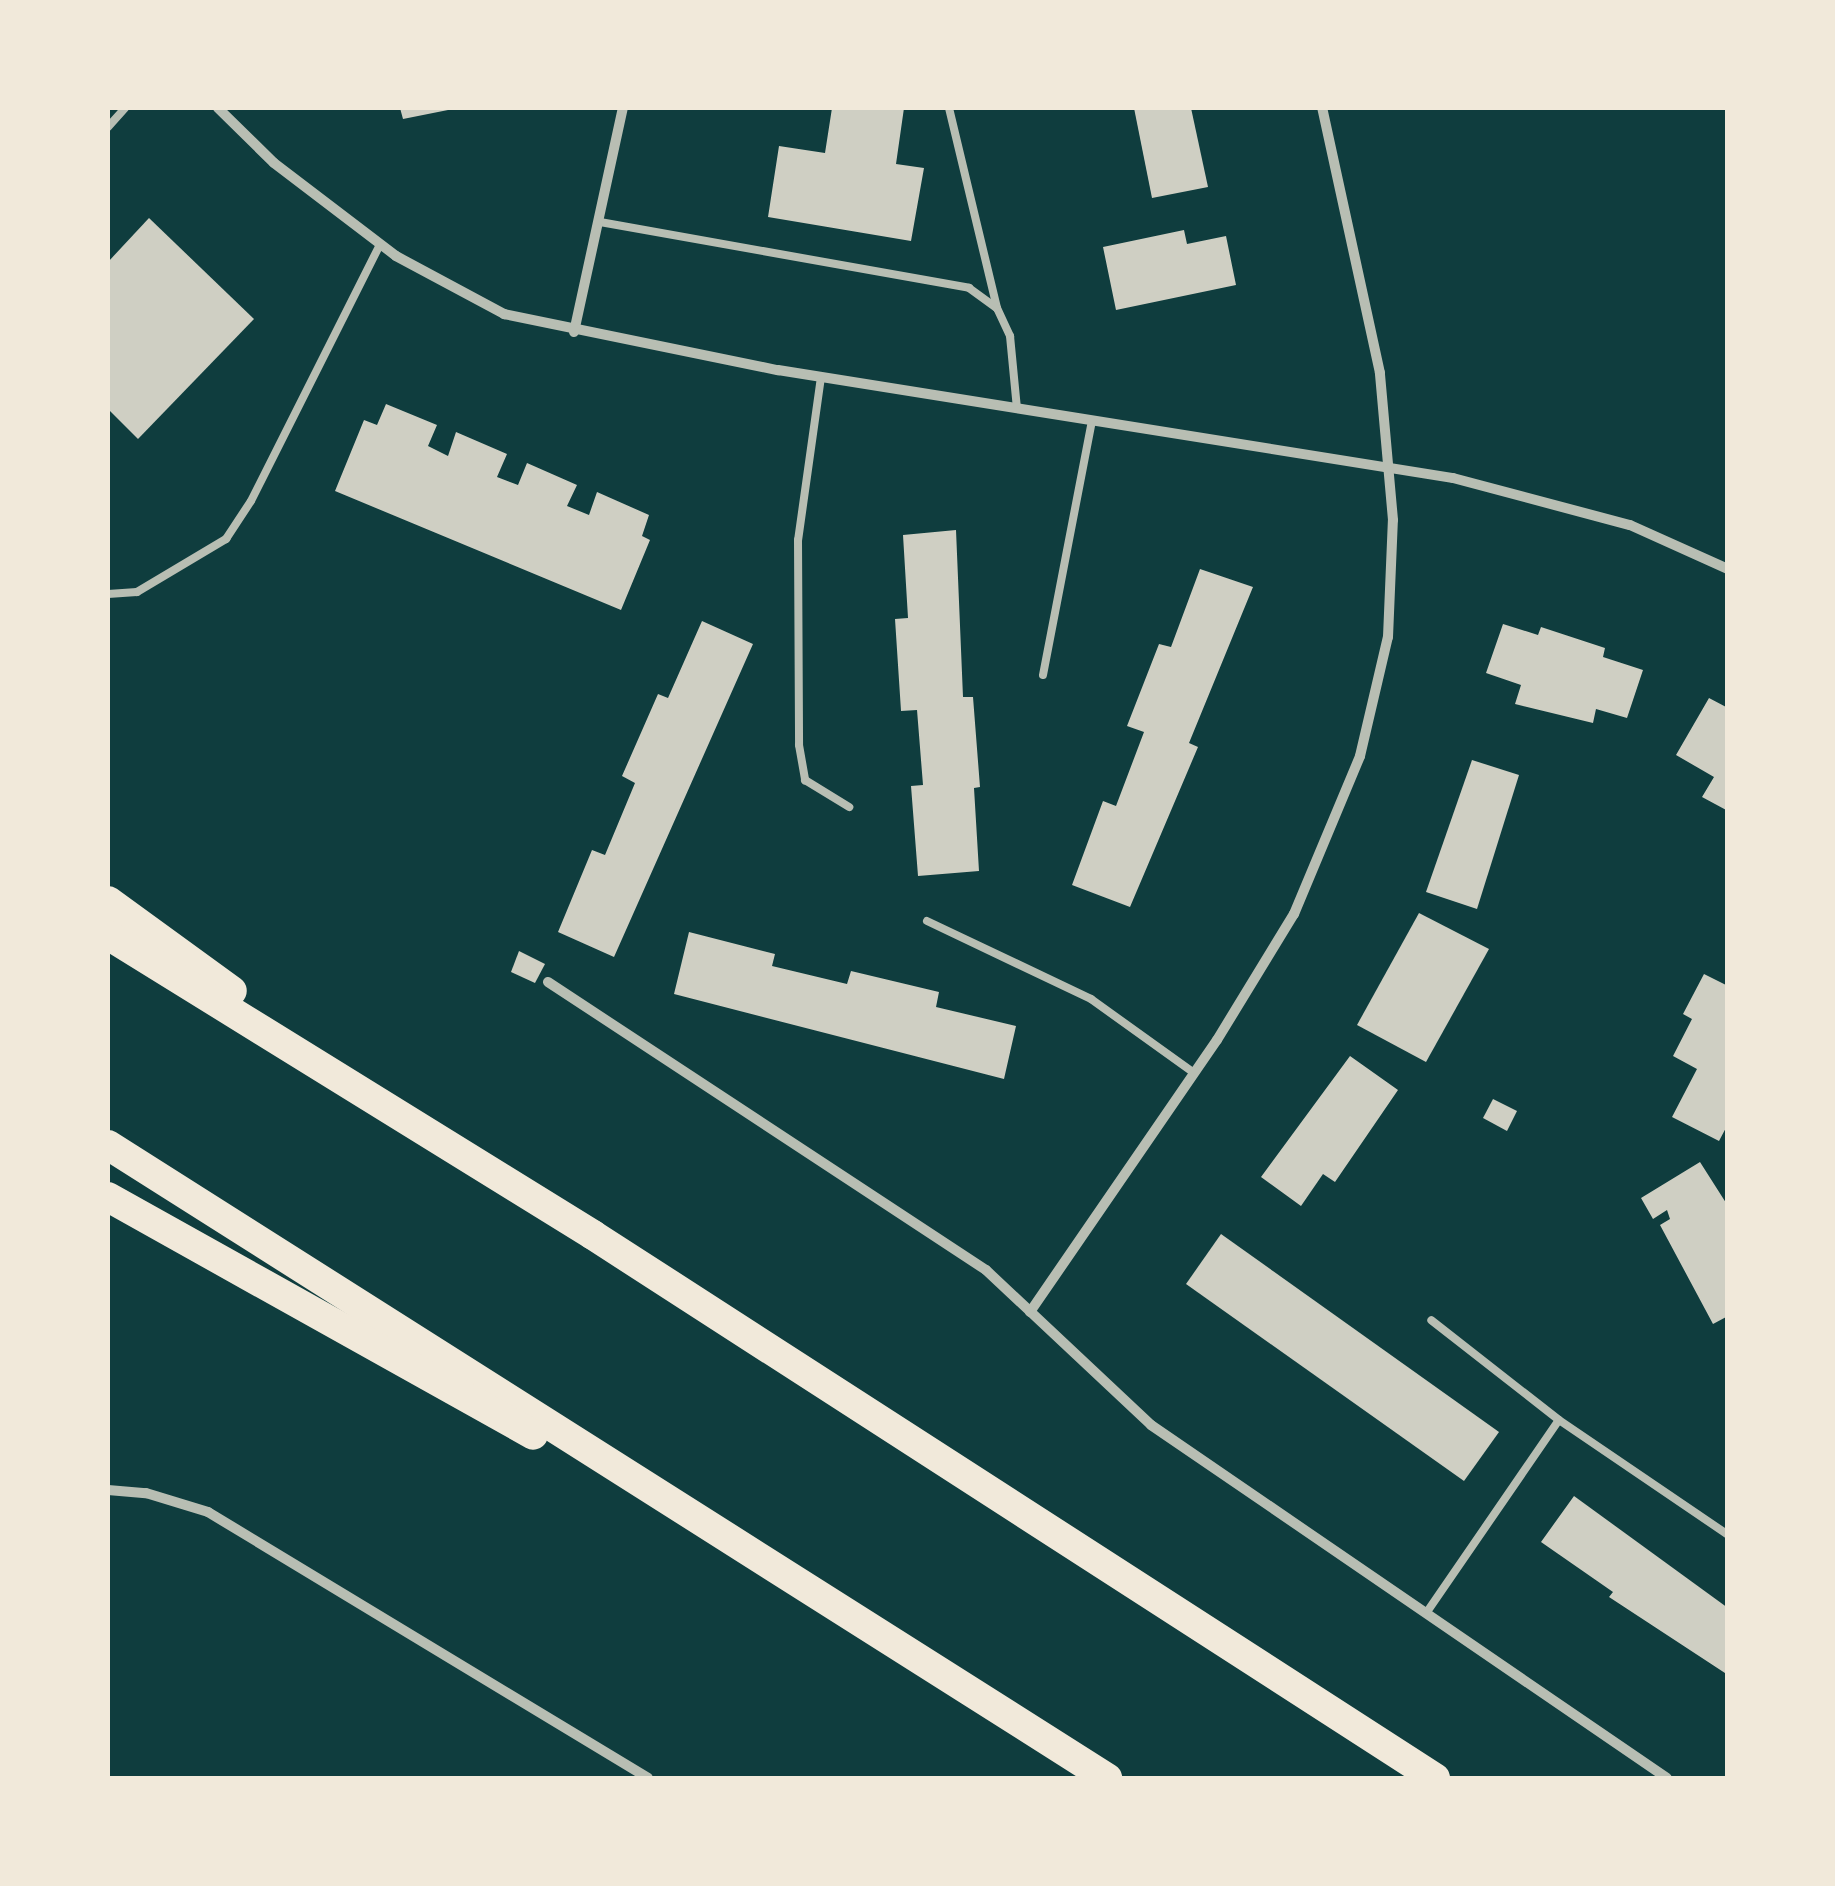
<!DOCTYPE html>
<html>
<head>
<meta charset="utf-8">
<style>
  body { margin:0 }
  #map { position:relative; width:1835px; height:1886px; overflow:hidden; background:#0f3d3e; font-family:Bitter,serif }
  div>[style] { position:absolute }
  .building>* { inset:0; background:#cfcfc3 }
  .service>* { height:8px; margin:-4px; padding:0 4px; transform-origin:4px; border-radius:4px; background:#b8beb3 }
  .minor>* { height:10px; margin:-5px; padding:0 5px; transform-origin:5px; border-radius:5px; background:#b8beb3 }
  .motorway>* { height:30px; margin:-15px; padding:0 15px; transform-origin:15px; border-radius:15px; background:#f1e9da }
  span { translate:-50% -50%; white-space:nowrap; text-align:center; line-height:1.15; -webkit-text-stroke:9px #f1e9da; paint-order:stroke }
  .frame { position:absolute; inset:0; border:110px solid #f1e9da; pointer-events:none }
</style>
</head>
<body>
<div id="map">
  <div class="building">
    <div style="clip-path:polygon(400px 108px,453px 108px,453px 109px,403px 119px)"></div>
    <div style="clip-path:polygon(832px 108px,904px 108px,896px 164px,924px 168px,911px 241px,768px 217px,779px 146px,825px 153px)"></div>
    <div style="clip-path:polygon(1134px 108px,1191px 108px,1208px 187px,1152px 198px)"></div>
    <div style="clip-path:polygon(149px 218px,254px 319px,138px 439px,108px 409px,108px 262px)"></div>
    <div style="clip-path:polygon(1184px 230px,1187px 244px,1226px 236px,1236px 285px,1116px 310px,1103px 247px)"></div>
    <div style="clip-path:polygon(386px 404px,437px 425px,428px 446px,448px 456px,456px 432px,507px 454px,497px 477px,518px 485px,527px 463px,577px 485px,567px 506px,589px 515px,597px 492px,649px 515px,642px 536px,650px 540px,621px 610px,335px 491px,364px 420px,377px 425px)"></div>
    <div style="clip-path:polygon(956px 530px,963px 697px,973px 697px,980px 787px,974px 788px,979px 871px,918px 876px,911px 786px,923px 785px,917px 710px,901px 711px,895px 619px,908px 618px,903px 535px)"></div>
    <div style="clip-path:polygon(1200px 569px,1253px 587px,1189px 743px,1198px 747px,1130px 907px,1072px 885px,1103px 801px,1116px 806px,1144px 732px,1127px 726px,1159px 644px,1171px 647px)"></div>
    <div style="clip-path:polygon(702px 621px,753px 644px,614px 957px,558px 932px,592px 850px,605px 855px,635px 783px,622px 776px,658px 694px,668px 698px)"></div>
    <div style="clip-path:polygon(1503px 624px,1538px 635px,1541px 627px,1605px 648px,1603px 657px,1643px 670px,1627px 718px,1596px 709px,1593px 723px,1515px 704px,1521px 685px,1486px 673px)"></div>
    <div style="clip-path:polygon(1709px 698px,1728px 708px,1728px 811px,1702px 797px,1714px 777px,1676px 755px)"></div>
    <div style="clip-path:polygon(1472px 760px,1519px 775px,1477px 909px,1426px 892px)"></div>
    <div style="clip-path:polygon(1419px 913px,1489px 949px,1426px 1062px,1357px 1025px)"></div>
    <div style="clip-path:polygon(689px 932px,775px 954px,772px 966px,847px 984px,851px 971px,939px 992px,936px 1007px,1016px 1026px,1004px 1079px,674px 994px)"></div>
    <div style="clip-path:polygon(519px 951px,545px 964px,535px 983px,511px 972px)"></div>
    <div style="clip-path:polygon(1704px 974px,1728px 986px,1728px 1124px,1719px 1141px,1672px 1117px,1697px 1069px,1673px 1056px,1692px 1019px,1683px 1014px)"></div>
    <div style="clip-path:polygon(1350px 1056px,1398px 1090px,1335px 1182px,1323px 1174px,1301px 1206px,1261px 1177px)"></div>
    <div style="clip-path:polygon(1493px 1099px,1517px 1111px,1507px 1131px,1483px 1118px)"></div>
    <div style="clip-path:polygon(1700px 1162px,1728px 1206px,1728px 1316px,1713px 1324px,1660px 1225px,1670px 1219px,1667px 1210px,1653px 1219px,1641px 1198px)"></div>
    <div style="clip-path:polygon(1221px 1234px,1499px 1432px,1464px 1481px,1186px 1284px)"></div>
    <div style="clip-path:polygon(1574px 1496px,1728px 1608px,1728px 1675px,1609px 1597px,1613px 1592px,1541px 1542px)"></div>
  </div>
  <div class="service">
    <div style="left:949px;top:108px;width:206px;rotate:76.5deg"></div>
    <div style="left:997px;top:308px;width:31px;rotate:65deg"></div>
    <div style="left:1010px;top:336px;width:73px;rotate:84.5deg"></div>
    <div style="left:108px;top:127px;width:25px;rotate:-48deg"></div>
    <div style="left:600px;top:222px;width:375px;rotate:10.1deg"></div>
    <div style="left:969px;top:288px;width:34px;rotate:36deg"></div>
    <div style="left:821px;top:377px;width:165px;rotate:98deg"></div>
    <div style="left:798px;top:540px;width:205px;rotate:89.7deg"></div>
    <div style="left:799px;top:745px;width:36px;rotate:80deg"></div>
    <div style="left:805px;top:780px;width:52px;rotate:31.5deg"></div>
    <div style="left:108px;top:594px;width:29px;rotate:-4deg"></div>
    <div style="left:137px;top:592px;width:104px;rotate:-30.8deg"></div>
    <div style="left:226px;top:539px;width:45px;rotate:-56.7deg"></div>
    <div style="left:251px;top:501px;width:288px;rotate:-63.3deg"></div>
    <div style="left:1043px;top:675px;width:259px;rotate:-79.1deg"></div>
    <div style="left:927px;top:921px;width:182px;rotate:25.4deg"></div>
    <div style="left:1091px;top:999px;width:127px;rotate:35.7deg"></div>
    <div style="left:1559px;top:1420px;width:204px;rotate:34.2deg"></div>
    <div style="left:1429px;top:1609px;width:229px;rotate:-55.5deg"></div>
    <div style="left:1559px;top:1420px;width:162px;rotate:-142deg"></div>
  </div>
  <div class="minor">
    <div style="left:218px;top:108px;width:78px;rotate:44.5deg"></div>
    <div style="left:274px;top:163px;width:153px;rotate:37.3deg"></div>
    <div style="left:396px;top:256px;width:123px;rotate:28.2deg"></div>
    <div style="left:504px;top:314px;width:280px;rotate:11.6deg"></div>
    <div style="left:778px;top:370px;width:684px;rotate:9.09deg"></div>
    <div style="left:1453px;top:478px;width:183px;rotate:14.9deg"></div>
    <div style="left:1630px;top:525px;width:107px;rotate:24.2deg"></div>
    <div style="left:574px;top:332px;width:229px;rotate:-77.7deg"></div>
    <div style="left:548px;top:982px;width:524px;rotate:33.33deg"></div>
    <div style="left:986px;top:1270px;width:226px;rotate:43.2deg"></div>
    <div style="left:1151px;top:1425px;width:625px;rotate:34.38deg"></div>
    <div style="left:1030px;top:1312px;width:330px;rotate:-55.5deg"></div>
    <div style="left:1217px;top:1040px;width:148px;rotate:-58.6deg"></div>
    <div style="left:1294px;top:914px;width:171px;rotate:-67.3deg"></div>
    <div style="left:1360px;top:756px;width:122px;rotate:-76.8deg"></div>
    <div style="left:1388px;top:637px;width:117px;rotate:-87.6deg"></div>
    <div style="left:1393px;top:520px;width:148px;rotate:-95.1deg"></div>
    <div style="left:1380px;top:373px;width:271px;rotate:-102.3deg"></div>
    <div style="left:108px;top:1490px;width:38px;rotate:5deg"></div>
    <div style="left:146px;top:1493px;width:65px;rotate:17deg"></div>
    <div style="left:208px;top:1512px;width:514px;rotate:31.15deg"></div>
  </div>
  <div class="motorway">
    <div style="left:108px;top:901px;width:153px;rotate:36deg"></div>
    <div style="left:108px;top:935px;width:570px;rotate:31.74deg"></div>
    <div style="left:593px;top:1235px;width:1002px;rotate:32.82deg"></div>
    <div style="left:108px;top:1145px;width:1183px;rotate:32.36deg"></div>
    <div style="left:108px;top:1197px;width:487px;rotate:29.2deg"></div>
  </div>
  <div class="frame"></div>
</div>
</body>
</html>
